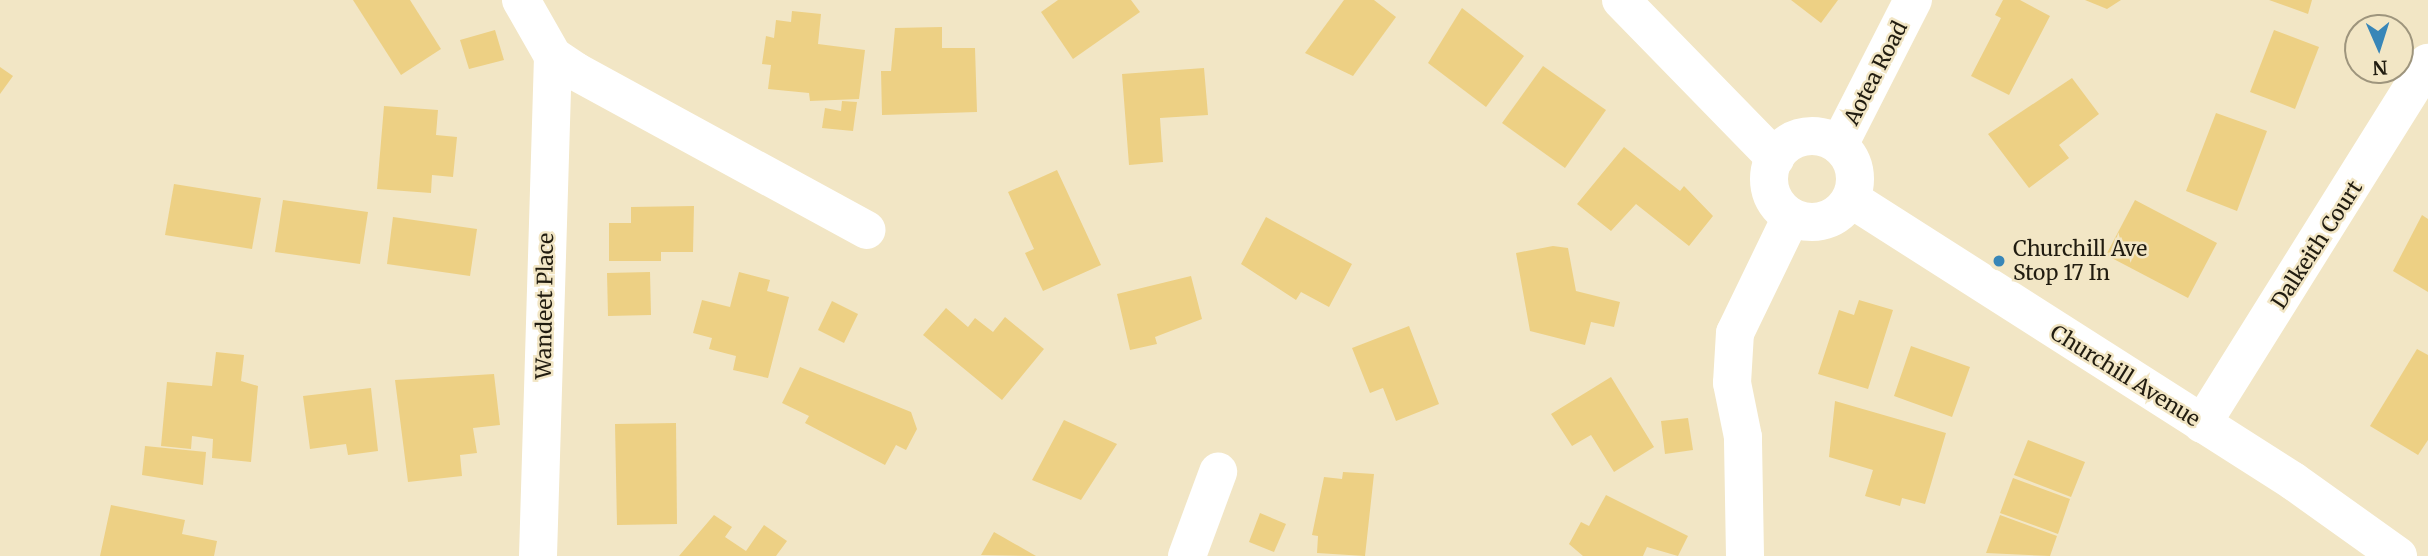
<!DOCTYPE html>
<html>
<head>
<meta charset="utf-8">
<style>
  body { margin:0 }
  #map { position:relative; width:2428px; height:556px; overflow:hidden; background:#f2e6c5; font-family:Merriweather,serif }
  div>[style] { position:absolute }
  .building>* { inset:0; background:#edd084 }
  .minor>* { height:38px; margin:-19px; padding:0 19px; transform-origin:19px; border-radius:19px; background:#fff }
  .tertiary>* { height:38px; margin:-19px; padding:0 19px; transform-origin:19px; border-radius:19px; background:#fff }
  .tertiary>.ring { margin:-19px; padding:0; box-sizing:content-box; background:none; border:38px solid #fff; border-radius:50% }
  .dots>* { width:19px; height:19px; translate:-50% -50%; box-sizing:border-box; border:4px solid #f2e6c5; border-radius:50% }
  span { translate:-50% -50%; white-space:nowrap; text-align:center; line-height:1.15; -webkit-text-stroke:5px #f2e6c5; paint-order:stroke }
  .street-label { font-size:21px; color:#211c10 }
  .poi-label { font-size:21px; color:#211c10 }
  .left { translate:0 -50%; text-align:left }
  .north { position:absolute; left:2344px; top:14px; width:70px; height:70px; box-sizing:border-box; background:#f2e6c5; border:2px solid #9e957d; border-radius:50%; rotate:177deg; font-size:19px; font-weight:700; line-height:28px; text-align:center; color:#211c10 }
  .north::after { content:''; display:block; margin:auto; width:24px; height:32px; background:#3886b8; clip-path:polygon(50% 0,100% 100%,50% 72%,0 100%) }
</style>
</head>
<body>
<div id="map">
  <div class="building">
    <div style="clip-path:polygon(353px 0,410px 0,441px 49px,401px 75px)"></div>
    <div style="clip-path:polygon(1058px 0,1131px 0,1140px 12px,1073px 59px,1041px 12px)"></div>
    <div style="clip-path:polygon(1344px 0,1374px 0,1396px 17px,1353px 76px,1305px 53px)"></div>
    <div style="clip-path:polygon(1791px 0,1838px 0,1821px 23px)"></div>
    <div style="clip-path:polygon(2003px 0,2020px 0,2050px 16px,2009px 95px,1971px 76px,2001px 18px,1995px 15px)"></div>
    <div style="clip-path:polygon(2085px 0,2121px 0,2107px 9px)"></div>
    <div style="clip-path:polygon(2269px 0,2312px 0,2308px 14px)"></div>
    <div style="clip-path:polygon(1462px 8px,1524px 56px,1486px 107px,1428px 63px)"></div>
    <div style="clip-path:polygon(792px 11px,821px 14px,818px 44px,865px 50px,859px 99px,810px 101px,809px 93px,768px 89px,771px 65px,762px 64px,766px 36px,774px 38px,776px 20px,791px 22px)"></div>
    <div style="clip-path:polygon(942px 27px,942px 48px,975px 48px,977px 112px,882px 115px,881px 71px,891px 71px,895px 28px)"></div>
    <div style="clip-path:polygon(495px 30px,504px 60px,469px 69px,460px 40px)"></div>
    <div style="clip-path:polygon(2274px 30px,2319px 47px,2295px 109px,2250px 92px)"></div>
    <div style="clip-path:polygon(1543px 66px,1606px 110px,1565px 168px,1502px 123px)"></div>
    <div style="clip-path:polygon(0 67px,13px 76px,0 94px)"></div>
    <div style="clip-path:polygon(1204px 68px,1208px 115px,1160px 118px,1163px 162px,1129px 165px,1122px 74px)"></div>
    <div style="clip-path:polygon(2072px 78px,2099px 114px,2059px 145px,2069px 158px,2029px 188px,1988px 134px)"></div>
    <div style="clip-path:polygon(842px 101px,857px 102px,853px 131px,822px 128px,825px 108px,841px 111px)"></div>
    <div style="clip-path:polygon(384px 106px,438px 110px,436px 135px,457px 137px,453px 177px,432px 175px,431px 193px,377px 189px)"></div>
    <div style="clip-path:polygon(2216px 113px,2267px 131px,2237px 211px,2186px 191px)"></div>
    <div style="clip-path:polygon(1624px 147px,1680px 191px,1684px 186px,1713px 216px,1689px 246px,1636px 204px,1611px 231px,1577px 204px)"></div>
    <div style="clip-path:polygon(1057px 170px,1101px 265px,1043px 291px,1025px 253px,1034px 249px,1008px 192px)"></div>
    <div style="clip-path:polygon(174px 184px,261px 198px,252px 249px,165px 235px)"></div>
    <div style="clip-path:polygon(283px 200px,368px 212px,360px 264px,275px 252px)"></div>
    <div style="clip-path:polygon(2135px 200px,2217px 243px,2188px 298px,2106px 255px)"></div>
    <div style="clip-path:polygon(694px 206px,693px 252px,661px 252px,661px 261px,609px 261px,609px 223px,631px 223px,631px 207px)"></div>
    <div style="clip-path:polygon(2422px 215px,2428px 219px,2428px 292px,2393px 271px)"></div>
    <div style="clip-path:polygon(393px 217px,477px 229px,470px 276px,387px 264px)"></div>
    <div style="clip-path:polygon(1266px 217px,1352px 264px,1329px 307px,1301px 292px,1296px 300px,1241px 264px)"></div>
    <div style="clip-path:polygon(1553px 246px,1568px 248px,1576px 291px,1620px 302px,1614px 327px,1591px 322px,1585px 345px,1530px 331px,1516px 253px)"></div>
    <div style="clip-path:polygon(650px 272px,651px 315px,608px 316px,607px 273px)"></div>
    <div style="clip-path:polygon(739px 272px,770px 280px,767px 291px,789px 297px,768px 378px,733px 370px,736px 356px,709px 349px,712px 338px,693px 333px,702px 300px,730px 307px)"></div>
    <div style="clip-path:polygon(1191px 276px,1202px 319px,1155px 337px,1157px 344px,1130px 350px,1117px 294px)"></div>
    <div style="clip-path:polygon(1859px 300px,1893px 310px,1868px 389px,1818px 374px,1839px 310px,1854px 315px)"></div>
    <div style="clip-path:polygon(832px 301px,858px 314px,844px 343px,818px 330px)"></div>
    <div style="clip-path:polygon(946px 308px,968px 327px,975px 318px,993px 332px,1005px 317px,1044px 349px,1002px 400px,923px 335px)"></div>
    <div style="clip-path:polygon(1409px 326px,1439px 404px,1396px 421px,1383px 388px,1370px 393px,1352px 348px)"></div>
    <div style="clip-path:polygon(1911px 346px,1970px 367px,1952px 417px,1894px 396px)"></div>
    <div style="clip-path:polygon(2417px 349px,2428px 355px,2428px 440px,2418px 455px,2370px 426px)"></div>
    <div style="clip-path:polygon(216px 352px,244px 355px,241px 381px,258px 386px,251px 462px,212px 458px,213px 439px,192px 436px,191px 449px,161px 446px,167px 382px,212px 386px)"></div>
    <div style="clip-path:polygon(800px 367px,911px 412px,917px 429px,906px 450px,896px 445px,885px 465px,805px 423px,809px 416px,782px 403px)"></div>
    <div style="clip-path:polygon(494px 374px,500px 425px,473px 428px,477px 453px,460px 455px,462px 476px,408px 482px,395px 380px)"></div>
    <div style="clip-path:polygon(1611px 377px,1654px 447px,1614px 472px,1591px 435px,1572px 446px,1551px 414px)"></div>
    <div style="clip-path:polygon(371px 388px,378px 451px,348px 455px,346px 444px,310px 449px,303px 396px)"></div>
    <div style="clip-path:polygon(1835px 401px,1946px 433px,1925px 504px,1902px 498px,1900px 506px,1865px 496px,1873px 470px,1829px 457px)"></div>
    <div style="clip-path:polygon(1688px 418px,1693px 450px,1665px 454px,1661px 421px)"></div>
    <div style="clip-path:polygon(1064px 420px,1117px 444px,1081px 500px,1032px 480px)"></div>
    <div style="clip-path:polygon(676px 423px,677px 524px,617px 525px,615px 424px)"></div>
    <div style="clip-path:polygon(2028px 440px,2085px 462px,2071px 497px,2014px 475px)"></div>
    <div style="clip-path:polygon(145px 446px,206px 452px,203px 485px,142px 475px)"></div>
    <div style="clip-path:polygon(1343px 472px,1374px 474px,1365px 556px,1317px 553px,1318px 536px,1312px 535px,1324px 477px,1342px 479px)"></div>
    <div style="clip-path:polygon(2013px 478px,2070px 499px,2058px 534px,2000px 513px)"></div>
    <div style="clip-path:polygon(1606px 495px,1688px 536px,1678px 556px,1647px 547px,1643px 556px,1583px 556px,1569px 544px,1581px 522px,1589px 526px)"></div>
    <div style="clip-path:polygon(111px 505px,185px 520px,182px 534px,217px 541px,214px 556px,100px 556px)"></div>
    <div style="clip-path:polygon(1260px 513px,1286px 524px,1274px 552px,1249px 542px)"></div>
    <div style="clip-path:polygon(714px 515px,732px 527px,725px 537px,746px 551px,764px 525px,787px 541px,776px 556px,679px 556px)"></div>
    <div style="clip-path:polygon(2000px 515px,2057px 536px,2050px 556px,1986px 553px)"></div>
    <div style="clip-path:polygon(994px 532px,1036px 556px,981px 555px)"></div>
  </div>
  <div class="minor">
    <div style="left:521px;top:0;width:64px;rotate:60.3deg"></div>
    <div style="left:553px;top:56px;width:27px;rotate:34deg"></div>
    <div style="left:575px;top:71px;width:332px;rotate:28.6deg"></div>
    <div style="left:1839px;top:145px;width:163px;rotate:-63deg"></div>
    <div style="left:2202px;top:424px;width:426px;rotate:-58deg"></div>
    <div style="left:538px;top:556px;width:500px;rotate:-88.28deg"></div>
    <div style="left:1187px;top:556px;width:90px;rotate:-69.7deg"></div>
    <div style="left:1745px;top:556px;width:119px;rotate:-91deg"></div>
    <div style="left:1743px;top:437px;width:55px;rotate:-101.5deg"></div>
    <div style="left:1732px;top:383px;width:50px;rotate:-86.6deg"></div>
    <div style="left:1735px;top:333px;width:129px;rotate:-64.2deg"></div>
  </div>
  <div class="tertiary">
    <div style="left:1621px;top:0;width:221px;rotate:45.7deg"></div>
    <div class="ring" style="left:1769px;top:136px;width:48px;height:48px"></div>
    <div style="left:1851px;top:199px;width:524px;rotate:32.54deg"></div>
    <div style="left:2293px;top:481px;width:129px;rotate:35.5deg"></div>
  </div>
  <div class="dots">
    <div style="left:1999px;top:261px;background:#3886b8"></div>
  </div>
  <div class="street-label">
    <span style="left:1876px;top:73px;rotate:-63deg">Aotea Road</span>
    <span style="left:2317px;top:245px;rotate:-57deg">Dalkeith Court</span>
    <span style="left:545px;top:306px;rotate:-89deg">Wandeet Place</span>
    <span style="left:2125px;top:376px;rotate:32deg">Churchill Avenue</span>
  </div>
  <div class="poi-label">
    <span class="left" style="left:2013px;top:261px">Churchill Ave<br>Stop 17 In</span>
  </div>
  <div class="north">N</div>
</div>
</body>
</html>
